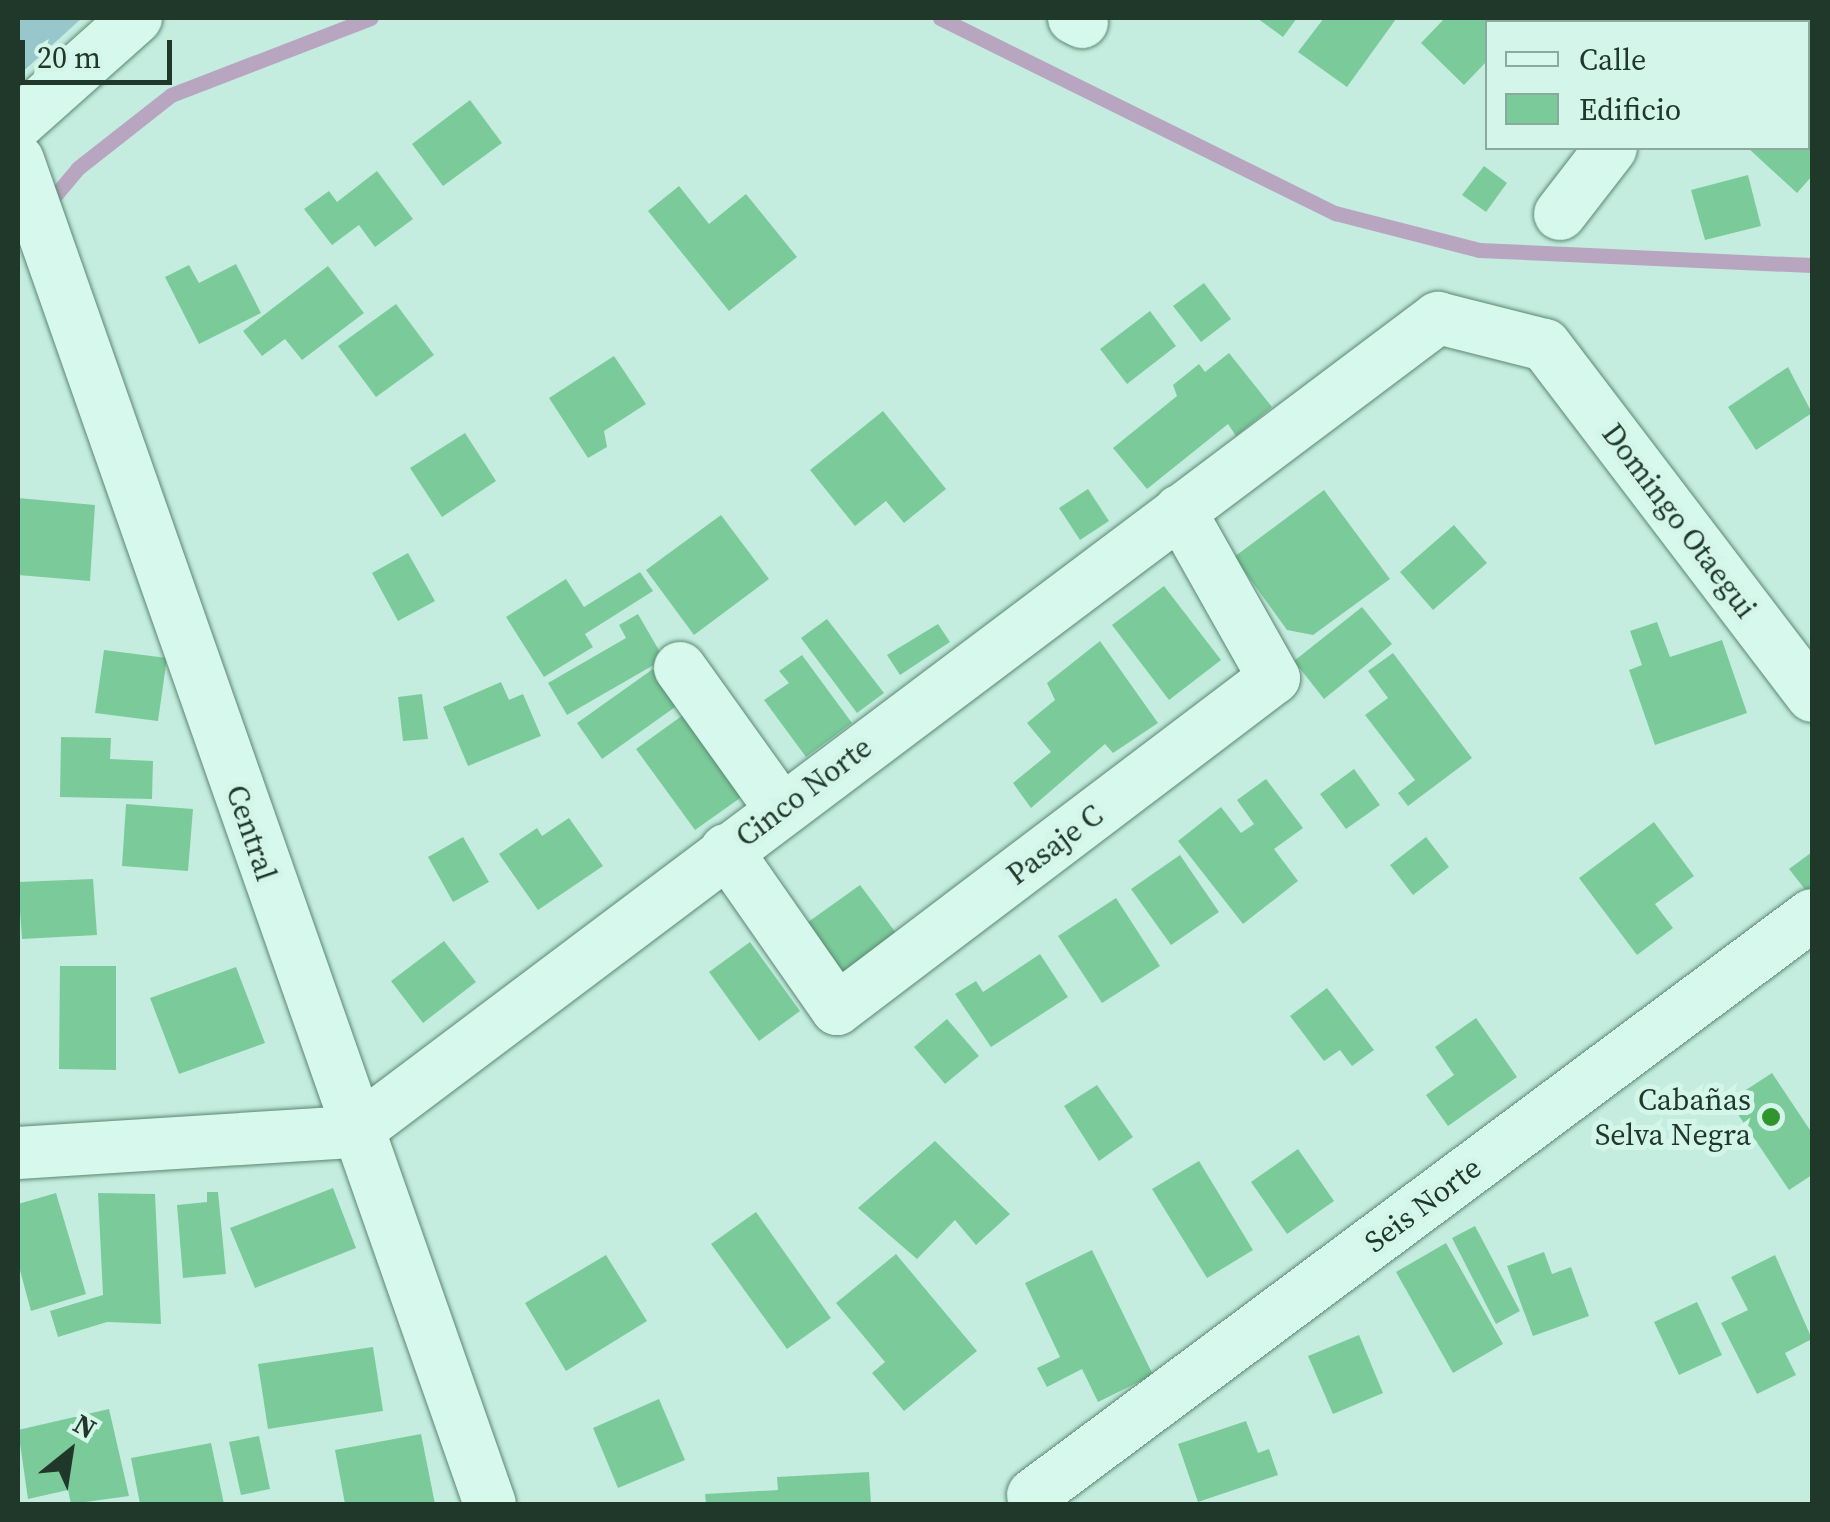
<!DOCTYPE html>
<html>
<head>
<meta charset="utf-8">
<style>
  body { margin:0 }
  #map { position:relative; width:1830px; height:1522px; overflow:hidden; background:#c4ede0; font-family:"Source Serif 4",serif }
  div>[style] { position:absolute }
  .green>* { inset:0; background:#98c7cb }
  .stream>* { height:15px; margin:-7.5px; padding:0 7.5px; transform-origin:7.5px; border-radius:7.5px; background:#b8a6c1 }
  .building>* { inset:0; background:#7bcb9a }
  .roads { filter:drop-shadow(0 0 2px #5b8871) drop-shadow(0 0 2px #5b8871) }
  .minor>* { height:52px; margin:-26px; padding:0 26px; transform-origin:26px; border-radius:26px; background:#d7f8ed }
  .dots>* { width:28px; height:28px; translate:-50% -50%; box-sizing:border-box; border:5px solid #d4f5ea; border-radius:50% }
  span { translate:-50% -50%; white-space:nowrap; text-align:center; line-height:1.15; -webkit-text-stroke:10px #d4f5ea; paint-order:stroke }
  .street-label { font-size:30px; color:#1f382a }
  .poi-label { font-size:30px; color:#1f382a }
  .right { translate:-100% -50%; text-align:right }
  .frame { position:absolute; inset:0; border:20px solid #1f382a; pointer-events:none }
  .legend { position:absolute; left:1485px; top:20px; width:325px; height:130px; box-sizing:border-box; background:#d4f5ea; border:2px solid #8ca99d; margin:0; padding:12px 18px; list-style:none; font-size:30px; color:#1f382a }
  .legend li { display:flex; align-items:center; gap:20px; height:50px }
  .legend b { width:50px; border:2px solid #8ca99d }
  .north { position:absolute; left:20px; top:1402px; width:100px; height:100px; -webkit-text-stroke:8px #d4f5ea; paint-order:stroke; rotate:30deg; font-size:28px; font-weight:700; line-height:40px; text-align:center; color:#1f382a }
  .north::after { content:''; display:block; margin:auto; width:35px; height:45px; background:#1f382a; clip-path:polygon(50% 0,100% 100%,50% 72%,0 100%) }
  .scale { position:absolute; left:20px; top:40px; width:152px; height:45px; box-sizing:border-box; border:5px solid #1f382a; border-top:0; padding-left:12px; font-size:30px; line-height:35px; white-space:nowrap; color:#1f382a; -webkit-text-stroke:8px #d4f5ea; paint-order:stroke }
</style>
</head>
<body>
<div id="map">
  <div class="green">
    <div style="clip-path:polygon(18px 18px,82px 18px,18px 76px)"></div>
  </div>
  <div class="stream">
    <div style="left:940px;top:18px;width:441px;rotate:26.3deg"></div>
    <div style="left:1335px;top:213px;width:149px;rotate:14.4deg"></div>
    <div style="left:1479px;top:250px;width:333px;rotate:2.6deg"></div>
    <div style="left:47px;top:205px;width:48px;rotate:-50deg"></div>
    <div style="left:78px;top:168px;width:118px;rotate:-38.1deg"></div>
    <div style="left:171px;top:95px;width:214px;rotate:-21.1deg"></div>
  </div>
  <div class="building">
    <div style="clip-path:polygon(1257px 18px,1297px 18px,1283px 37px)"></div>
    <div style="clip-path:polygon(1324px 18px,1396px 19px,1347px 87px,1298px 52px)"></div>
    <div style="clip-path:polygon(1445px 18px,1528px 18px,1488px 22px,1488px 60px,1464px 85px,1421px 43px)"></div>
    <div style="clip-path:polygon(1551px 18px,1621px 18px,1627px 22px,1546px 22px)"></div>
    <div style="clip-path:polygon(470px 100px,502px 143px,443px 186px,412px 144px)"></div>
    <div style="clip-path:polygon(1808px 124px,1812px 176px,1797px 193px,1748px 148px,1808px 148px)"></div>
    <div style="clip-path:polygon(1484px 166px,1507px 183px,1486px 212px,1462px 195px)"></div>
    <div style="clip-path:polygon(377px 171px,413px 219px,375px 247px,359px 225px,332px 245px,304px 209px,329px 191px,337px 202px)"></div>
    <div style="clip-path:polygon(1748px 175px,1761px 226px,1705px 240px,1691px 190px)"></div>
    <div style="clip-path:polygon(679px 186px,709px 224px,746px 194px,797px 257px,729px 311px,648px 211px)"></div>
    <div style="clip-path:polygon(236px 264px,261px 313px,199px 344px,165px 277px,189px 265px,199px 283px)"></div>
    <div style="clip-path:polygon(328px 266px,364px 313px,302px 360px,285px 339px,262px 356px,243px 331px)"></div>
    <div style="clip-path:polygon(1204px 283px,1231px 319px,1201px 342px,1173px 306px)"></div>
    <div style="clip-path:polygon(396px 304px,434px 355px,376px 397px,338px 346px)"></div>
    <div style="clip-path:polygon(1150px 311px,1176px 346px,1127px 384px,1100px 349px)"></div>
    <div style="clip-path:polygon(1229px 353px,1272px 407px,1236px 436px,1228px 424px,1147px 489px,1113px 448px,1177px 396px,1173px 385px,1199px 364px,1205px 372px)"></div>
    <div style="clip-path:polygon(614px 356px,646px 404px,604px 431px,607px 447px,588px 458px,549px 398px)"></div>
    <div style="clip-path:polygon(1788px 367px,1812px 413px,1756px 450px,1728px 407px)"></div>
    <div style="clip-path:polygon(883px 411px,946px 489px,904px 523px,886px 501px,855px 526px,810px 470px)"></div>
    <div style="clip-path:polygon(465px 433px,496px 481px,442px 517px,410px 468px)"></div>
    <div style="clip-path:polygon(1088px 489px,1109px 521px,1080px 540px,1059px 508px)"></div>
    <div style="clip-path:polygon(1324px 490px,1390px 579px,1313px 635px,1287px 630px,1234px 557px)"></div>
    <div style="clip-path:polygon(18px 498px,95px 505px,90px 581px,18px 575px)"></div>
    <div style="clip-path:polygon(721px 515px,769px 579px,694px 635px,646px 570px)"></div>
    <div style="clip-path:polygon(1454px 525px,1487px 563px,1433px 610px,1400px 572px)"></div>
    <div style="clip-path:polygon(408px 553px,435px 601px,398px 621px,372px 573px)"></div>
    <div style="clip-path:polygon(640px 572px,653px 591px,585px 634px,593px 647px,544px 677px,506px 617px,566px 579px,584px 607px)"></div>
    <div style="clip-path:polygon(1164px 586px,1221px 660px,1169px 700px,1112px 625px)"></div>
    <div style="clip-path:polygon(1362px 607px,1392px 644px,1324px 699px,1294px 661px)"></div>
    <div style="clip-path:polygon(638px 614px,664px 659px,567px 715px,548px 683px,626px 638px,619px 625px)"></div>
    <div style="clip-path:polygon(827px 619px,884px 693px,857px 713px,801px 638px)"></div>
    <div style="clip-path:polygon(1657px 622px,1670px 657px,1722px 640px,1747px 713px,1655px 745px,1629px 670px,1642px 665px,1630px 631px)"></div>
    <div style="clip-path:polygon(938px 624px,950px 642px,900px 675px,887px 655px)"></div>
    <div style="clip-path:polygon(1100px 641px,1158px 723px,1113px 753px,1105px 744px,1031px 808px,1013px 783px,1051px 752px,1027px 723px,1055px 700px,1047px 683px)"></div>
    <div style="clip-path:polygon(104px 650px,167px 658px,158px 721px,95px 713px)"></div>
    <div style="clip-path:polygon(1393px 653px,1472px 758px,1408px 806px,1398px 793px,1415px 780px,1365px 715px,1388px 698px,1368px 671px)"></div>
    <div style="clip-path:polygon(802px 655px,852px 723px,806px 757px,764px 700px,789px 683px,779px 671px)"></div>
    <div style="clip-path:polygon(653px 669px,678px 705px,602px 759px,577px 723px)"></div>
    <div style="clip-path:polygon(501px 682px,509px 700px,523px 694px,541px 736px,468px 766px,443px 707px)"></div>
    <div style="clip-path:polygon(422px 694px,428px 739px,403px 741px,398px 697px)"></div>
    <div style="clip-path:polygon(690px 710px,750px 791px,695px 830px,636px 749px)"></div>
    <div style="clip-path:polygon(61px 737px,111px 738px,110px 759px,153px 761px,152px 799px,60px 797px)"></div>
    <div style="clip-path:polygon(1354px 769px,1380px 805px,1346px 829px,1320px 794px)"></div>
    <div style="clip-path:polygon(1266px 779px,1303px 828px,1274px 849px,1298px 881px,1243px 924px,1178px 841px,1221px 807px,1241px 833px,1254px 824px,1237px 800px)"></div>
    <div style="clip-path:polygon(126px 804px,193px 809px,188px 871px,122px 866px)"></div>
    <div style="clip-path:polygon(569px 818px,603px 866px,538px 910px,499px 854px,537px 828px,542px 836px)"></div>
    <div style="clip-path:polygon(1654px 822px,1694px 876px,1655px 904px,1673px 928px,1637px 955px,1579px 878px)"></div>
    <div style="clip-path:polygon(463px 837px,489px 882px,453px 902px,428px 857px)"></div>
    <div style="clip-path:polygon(1426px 837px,1449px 867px,1413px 895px,1390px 865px)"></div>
    <div style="clip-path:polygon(1812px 852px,1812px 887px,1807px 892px,1789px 869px)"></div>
    <div style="clip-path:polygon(1180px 855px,1219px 912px,1171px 945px,1131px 889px)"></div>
    <div style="clip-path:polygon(93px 879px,97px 935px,22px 939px,18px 882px)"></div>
    <div style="clip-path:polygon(860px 885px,902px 941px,846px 982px,804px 925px)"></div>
    <div style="clip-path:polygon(1116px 898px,1160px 966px,1102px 1003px,1058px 936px)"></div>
    <div style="clip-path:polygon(444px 941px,476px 982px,423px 1023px,391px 981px)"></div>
    <div style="clip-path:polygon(750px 942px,800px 1011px,759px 1041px,709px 972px)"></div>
    <div style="clip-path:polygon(1040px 954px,1068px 997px,991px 1047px,955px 994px,976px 981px,983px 992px)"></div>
    <div style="clip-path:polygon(60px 966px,116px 966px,116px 1070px,59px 1069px)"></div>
    <div style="clip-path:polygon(236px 967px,265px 1043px,179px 1074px,150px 998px)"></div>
    <div style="clip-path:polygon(1327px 988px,1374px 1050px,1352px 1066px,1340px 1050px,1324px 1061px,1290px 1016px)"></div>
    <div style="clip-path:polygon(1476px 1018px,1517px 1077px,1448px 1126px,1426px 1095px,1454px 1075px,1435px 1047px)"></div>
    <div style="clip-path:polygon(947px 1019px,979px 1056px,945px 1084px,914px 1047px)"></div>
    <div style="clip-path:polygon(1772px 1073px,1812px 1133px,1812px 1175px,1789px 1190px,1729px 1101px)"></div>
    <div style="clip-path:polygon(1097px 1085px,1133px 1137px,1099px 1161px,1064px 1106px)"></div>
    <div style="clip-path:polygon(935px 1141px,1010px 1214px,976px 1245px,955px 1220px,917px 1259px,858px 1208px)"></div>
    <div style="clip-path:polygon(1298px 1149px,1334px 1201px,1287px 1234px,1251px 1182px)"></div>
    <div style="clip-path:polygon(1199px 1161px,1253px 1250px,1207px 1278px,1152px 1189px)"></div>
    <div style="clip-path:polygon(333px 1188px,356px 1248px,255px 1288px,230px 1228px)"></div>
    <div style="clip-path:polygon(207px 1192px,218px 1192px,226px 1274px,183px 1278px,177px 1205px,207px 1202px)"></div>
    <div style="clip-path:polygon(56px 1193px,86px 1294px,31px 1311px,18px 1263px,18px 1204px)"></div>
    <div style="clip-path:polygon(98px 1193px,155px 1194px,161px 1324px,107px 1322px,58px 1337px,50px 1311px,103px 1295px)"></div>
    <div style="clip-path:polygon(756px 1212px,831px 1318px,787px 1349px,711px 1244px)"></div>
    <div style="clip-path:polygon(1475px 1226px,1520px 1311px,1496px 1324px,1452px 1238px)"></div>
    <div style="clip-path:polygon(1446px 1243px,1503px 1344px,1453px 1373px,1396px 1272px)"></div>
    <div style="clip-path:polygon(1092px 1250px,1153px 1375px,1098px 1402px,1082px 1369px,1047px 1387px,1037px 1368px,1060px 1357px,1025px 1283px)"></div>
    <div style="clip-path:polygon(1544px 1252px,1552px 1274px,1571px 1267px,1589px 1316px,1533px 1336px,1507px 1266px)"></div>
    <div style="clip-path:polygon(896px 1254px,977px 1351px,904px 1411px,872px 1373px,885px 1362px,836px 1303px)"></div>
    <div style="clip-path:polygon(606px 1255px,647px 1321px,566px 1371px,525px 1303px)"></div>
    <div style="clip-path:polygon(1775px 1255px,1812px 1339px,1785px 1353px,1796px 1375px,1757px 1394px,1721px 1323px,1748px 1310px,1731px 1277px)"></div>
    <div style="clip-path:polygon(1697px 1302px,1722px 1355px,1679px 1375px,1654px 1322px)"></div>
    <div style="clip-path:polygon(1359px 1335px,1383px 1393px,1333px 1414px,1308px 1356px)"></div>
    <div style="clip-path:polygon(373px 1347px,383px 1411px,268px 1429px,258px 1364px)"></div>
    <div style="clip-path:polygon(659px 1399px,685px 1460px,618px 1488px,593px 1428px)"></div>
    <div style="clip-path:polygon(109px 1409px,129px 1496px,71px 1504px,68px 1490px,28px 1499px,18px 1430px)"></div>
    <div style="clip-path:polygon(1246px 1421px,1258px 1453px,1269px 1449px,1278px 1475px,1198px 1502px,1178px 1444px)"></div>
    <div style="clip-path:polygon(421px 1434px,435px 1504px,345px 1504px,335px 1450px)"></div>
    <div style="clip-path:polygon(259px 1436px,270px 1489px,241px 1495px,229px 1442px)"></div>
    <div style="clip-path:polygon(211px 1443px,224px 1504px,140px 1504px,131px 1458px)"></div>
    <div style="clip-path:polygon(869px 1472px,871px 1504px,706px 1504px,705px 1494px,778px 1490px,777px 1477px)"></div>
  </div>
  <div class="roads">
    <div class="minor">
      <div style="left:1074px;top:18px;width:9px;rotate:27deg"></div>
      <div style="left:1706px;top:22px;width:6px;rotate:-45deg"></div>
      <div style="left:18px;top:123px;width:158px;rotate:-41.7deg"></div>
      <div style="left:18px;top:160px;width:1424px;rotate:70.65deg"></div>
      <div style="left:1560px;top:214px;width:83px;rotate:-52.3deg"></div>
      <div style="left:680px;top:668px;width:173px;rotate:54.4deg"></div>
      <div style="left:726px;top:850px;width:194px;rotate:55.1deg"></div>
      <div style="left:837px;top:1009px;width:548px;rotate:-37.14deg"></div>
      <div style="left:1274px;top:678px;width:192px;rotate:-119.4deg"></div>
      <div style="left:18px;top:1153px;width:338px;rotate:-3.6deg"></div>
      <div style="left:355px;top:1132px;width:1355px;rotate:-36.93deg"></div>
      <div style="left:1438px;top:318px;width:110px;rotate:14.2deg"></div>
      <div style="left:1545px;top:345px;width:441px;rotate:52.7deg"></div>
      <div style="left:1033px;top:1495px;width:971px;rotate:-36.67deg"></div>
    </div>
  </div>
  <div class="dots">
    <div style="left:1771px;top:1117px;background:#30952c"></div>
  </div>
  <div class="street-label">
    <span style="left:1679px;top:521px;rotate:53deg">Domingo Otaegui</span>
    <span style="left:804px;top:792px;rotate:-37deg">Cinco Norte</span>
    <span style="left:251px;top:833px;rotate:71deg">Central</span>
    <span style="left:1055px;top:845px;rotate:-37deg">Pasaje C</span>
    <span style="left:1423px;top:1205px;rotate:-37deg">Seis Norte</span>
  </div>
  <div class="poi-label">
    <span class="right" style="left:1751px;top:1117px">Cabañas<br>Selva Negra</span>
  </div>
  <div class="frame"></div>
  <ul class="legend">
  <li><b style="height:12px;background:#d7f8ed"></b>Calle</li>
  <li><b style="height:28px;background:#7bcb9a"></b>Edificio</li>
  </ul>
  <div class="north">N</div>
  <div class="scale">20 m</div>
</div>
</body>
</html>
